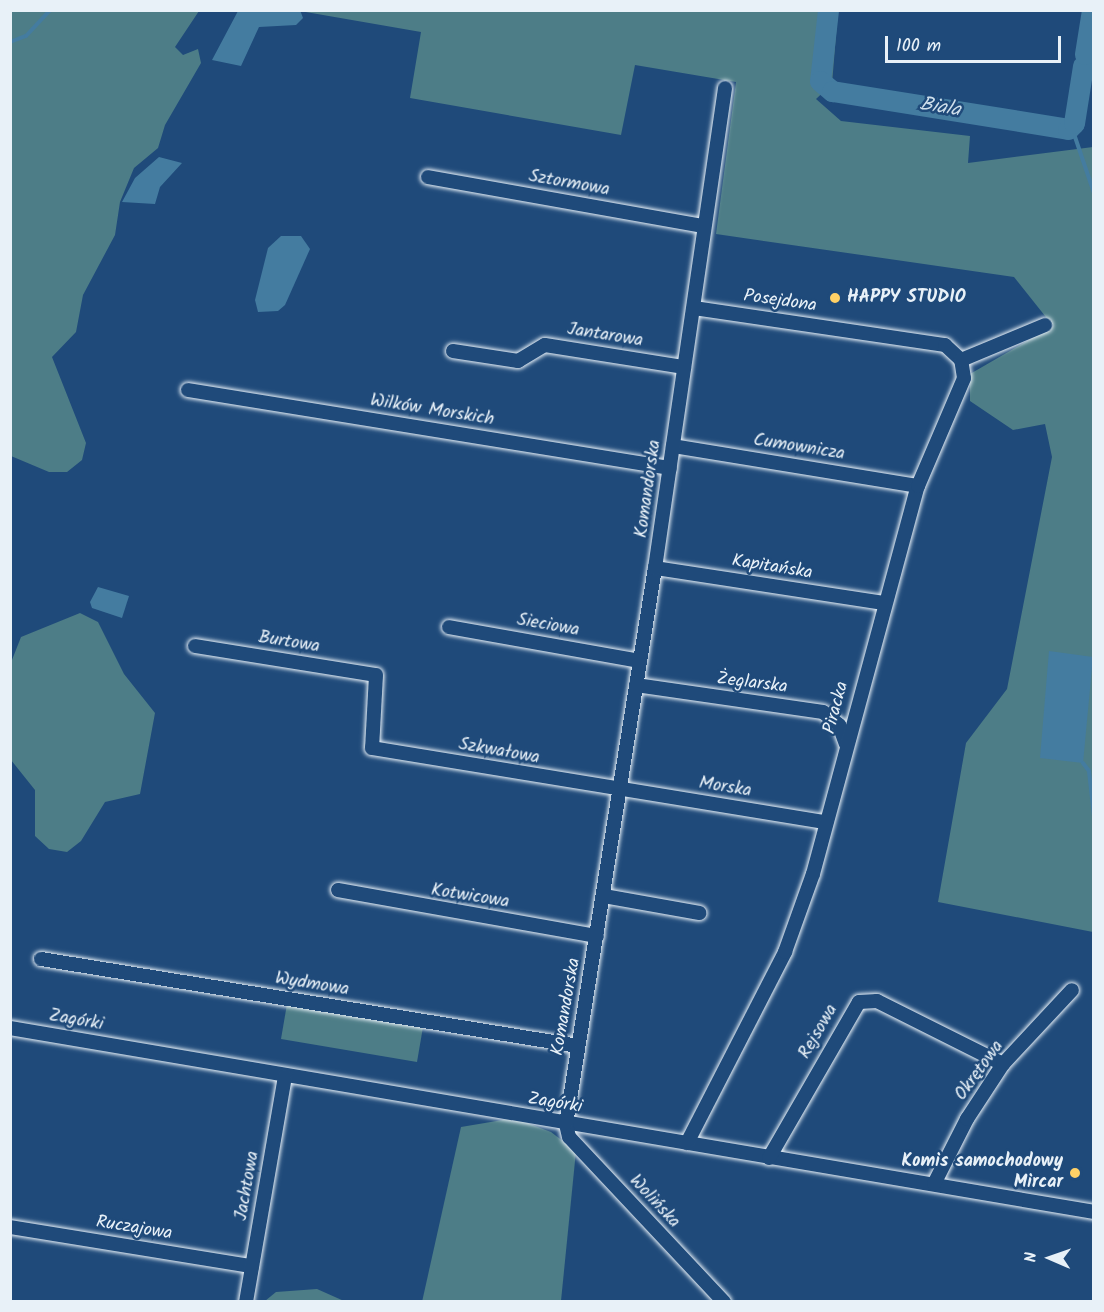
<!DOCTYPE html>
<html>
<head>
<meta charset="utf-8">
<style>
  body { margin:0 }
  #map { position:relative; width:1104px; height:1312px; overflow:hidden; background:#1f4a7a; font-family:Kalam,sans-serif }
  div>[style] { position:absolute }
  .green>* { inset:0; background:#4d7d87 }
  .water>* { inset:0; background:#447ca0 }
  .stream>* { height:4px; margin:-2px; padding:0 2px; transform-origin:2px; border-radius:2px; background:#447ca0 }
  .river>* { height:21px; margin:-10.5px; padding:0 10.5px; transform-origin:10.5px; border-radius:10.5px; background:#447ca0 }
  .roads { filter:drop-shadow(0 0 2px #e8f1f8) drop-shadow(0 0 2px #e8f1f8) }
  .street>* { height:14px; margin:-7px; padding:0 7px; transform-origin:7px; border-radius:7px; background:#1f4a7a }
  .dots>* { width:16px; height:16px; translate:-50% -50%; box-sizing:border-box; border:3px solid #1f4a7a; border-radius:50% }
  span { translate:-50% -50%; white-space:nowrap; text-align:center; line-height:1.15; -webkit-text-stroke:5px #1f4a7a; paint-order:stroke }
  .street-label { font-size:18px; color:#e8f1f8 }
  .poi-label { font-size:18px; color:#e8f1f8; font-weight:700 }
  .left { translate:0 -50%; text-align:left }
  .right { translate:-100% -50%; text-align:right }
  .water-label { font-size:20px; color:#cfdfeb; font-style:italic }
  .frame { position:absolute; inset:0; border:12px solid #e8f1f8; pointer-events:none }
  .north { position:absolute; left:1020px; top:1228px; width:60px; height:60px; -webkit-text-stroke:4px #1f4a7a; paint-order:stroke; rotate:272deg; font-size:16px; font-weight:700; line-height:24px; text-align:center; color:#e8f1f8 }
  .north::after { content:''; display:block; margin:auto; width:21px; height:27px; background:#e8f1f8; clip-path:polygon(50% 0,100% 100%,50% 72%,0 100%) }
  .scale { position:absolute; left:885px; top:36px; width:176px; height:27px; box-sizing:border-box; border:3px solid #e8f1f8; border-top:0; padding-left:8px; font-size:18px; line-height:21px; white-space:nowrap; color:#e8f1f8; -webkit-text-stroke:4px #1f4a7a; paint-order:stroke }
</style>
</head>
<body>
<div id="map">
  <div class="green">
    <div style="clip-path:polygon(10px 11px,199px 11px,175px 47px,183px 55px,198px 49px,201px 63px,165px 125px,158px 148px,134px 168px,120px 202px,115px 235px,83px 295px,76px 332px,52px 357px,86px 443px,82px 460px,67px 472px,49px 472px,11px 456px)"></div>
    <div style="clip-path:polygon(300px 11px,838px 11px,832px 84px,816px 99px,841px 121px,970px 136px,968px 163px,1093px 147px,1093px 932px,938px 902px,966px 743px,1007px 689px,1052px 457px,1045px 424px,1013px 430px,970px 401px,970px 374px,1053px 326px,1014px 277px,716px 234px,736px 82px,635px 65px,621px 135px,410px 98px,421px 32px)"></div>
    <div style="clip-path:polygon(80px 613px,98px 622px,124px 674px,155px 713px,140px 794px,105px 802px,81px 841px,67px 852px,49px 849px,35px 836px,35px 790px,11px 760px,10px 665px,21px 637px)"></div>
    <div style="clip-path:polygon(287px 1004px,423px 1027px,417px 1062px,281px 1039px)"></div>
    <div style="clip-path:polygon(514px 1118px,551px 1132px,576px 1151px,561px 1301px,422px 1302px,461px 1127px)"></div>
    <div style="clip-path:polygon(317px 1289px,344px 1301px,265px 1301px,276px 1292px)"></div>
  </div>
  <div class="water">
    <div style="clip-path:polygon(300px 10px,303px 18px,296px 25px,259px 27px,241px 66px,212px 60px,238px 11px)"></div>
    <div style="clip-path:polygon(159px 157px,182px 163px,160px 187px,155px 204px,122px 202px,135px 178px)"></div>
    <div style="clip-path:polygon(281px 236px,301px 236px,310px 249px,285px 305px,278px 311px,258px 312px,255px 300px,268px 248px)"></div>
    <div style="clip-path:polygon(98px 587px,129px 596px,122px 618px,92px 608px,90px 602px)"></div>
    <div style="clip-path:polygon(1049px 651px,1093px 657px,1083px 763px,1040px 758px)"></div>
  </div>
  <div class="stream">
    <div style="left:10px;top:42px;width:17px;rotate:-21deg"></div>
    <div style="left:26px;top:36px;width:35px;rotate:-47deg"></div>
    <div style="left:1072px;top:128px;width:69px;rotate:71.3deg"></div>
    <div style="left:1083px;top:763px;width:10px;rotate:53deg"></div>
    <div style="left:1089px;top:771px;width:45px;rotate:83.7deg"></div>
  </div>
  <div class="river">
    <div style="left:828px;top:10px;width:71px;rotate:96.4deg"></div>
    <div style="left:820px;top:81px;width:16px;rotate:40deg"></div>
    <div style="left:832px;top:91px;width:239px;rotate:9.1deg"></div>
    <div style="left:1068px;top:129px;width:8px;rotate:-45deg"></div>
    <div style="left:1074px;top:123px;width:58px;rotate:-81deg"></div>
    <div style="left:1085px;top:54px;width:45px;rotate:-81deg"></div>
  </div>
  <div class="roads">
    <div class="street">
      <div style="left:428px;top:177px;width:280px;rotate:10.1deg"></div>
      <div style="left:694px;top:308px;width:254px;rotate:8.4deg"></div>
      <div style="left:945px;top:345px;width:22px;rotate:43deg"></div>
      <div style="left:453px;top:351px;width:66px;rotate:8.7deg"></div>
      <div style="left:518px;top:361px;width:31px;rotate:-31deg"></div>
      <div style="left:545px;top:345px;width:141px;rotate:9deg"></div>
      <div style="left:188px;top:390px;width:488px;rotate:9.2deg"></div>
      <div style="left:673px;top:446px;width:248px;rotate:9.3deg"></div>
      <div style="left:655px;top:568px;width:231px;rotate:8.7deg"></div>
      <div style="left:449px;top:627px;width:194px;rotate:10.1deg"></div>
      <div style="left:195px;top:646px;width:183px;rotate:9.1deg"></div>
      <div style="left:376px;top:675px;width:73px;rotate:93.1deg"></div>
      <div style="left:372px;top:748px;width:458px;rotate:9.3deg"></div>
      <div style="left:636px;top:685px;width:189px;rotate:8.2deg"></div>
      <div style="left:823px;top:712px;width:21px;rotate:39deg"></div>
      <div style="left:839px;top:725px;width:20px;rotate:70deg"></div>
      <div style="left:338px;top:890px;width:263px;rotate:10.1deg"></div>
      <div style="left:604px;top:896px;width:97px;rotate:10.1deg"></div>
      <div style="left:41px;top:959px;width:544px;rotate:9.2deg"></div>
      <div style="left:10px;top:1028px;width:1100px;rotate:9.63deg"></div>
      <div style="left:687px;top:1143px;width:215px;rotate:-62.8deg"></div>
      <div style="left:785px;top:952px;width:83px;rotate:-70.3deg"></div>
      <div style="left:813px;top:874px;width:402px;rotate:-74.9deg"></div>
      <div style="left:918px;top:486px;width:117px;rotate:-66.9deg"></div>
      <div style="left:964px;top:378px;width:18px;rotate:-99deg"></div>
      <div style="left:961px;top:360px;width:91px;rotate:-22.6deg"></div>
      <div style="left:769px;top:1158px;width:180px;rotate:-60deg"></div>
      <div style="left:859px;top:1002px;width:18px;rotate:-3deg"></div>
      <div style="left:877px;top:1001px;width:141px;rotate:26.6deg"></div>
      <div style="left:934px;top:1184px;width:73px;rotate:-63.1deg"></div>
      <div style="left:967px;top:1119px;width:66px;rotate:-56.8deg"></div>
      <div style="left:1003px;top:1064px;width:101px;rotate:-47deg"></div>
      <div style="left:10px;top:1227px;width:245px;rotate:9.2deg"></div>
      <div style="left:246px;top:1302px;width:229px;rotate:-80.2deg"></div>
      <div style="left:724px;top:1302px;width:226px;rotate:-133.2deg"></div>
      <div style="left:569px;top:1137px;width:13px;rotate:-103deg"></div>
      <div style="left:566px;top:1124px;width:563px;rotate:-80.91deg"></div>
      <div style="left:655px;top:568px;width:485px;rotate:-81.7deg"></div>
    </div>
  </div>
  <div class="dots">
    <div style="left:835px;top:298px;background:#ffd166"></div>
    <div style="left:1075px;top:1173px;background:#ffd166"></div>
  </div>
  <div class="street-label">
    <span style="left:569px;top:184px;rotate:10deg">Sztormowa</span>
    <span style="left:780px;top:302px;rotate:8deg">Posejdona</span>
    <span style="left:605px;top:336px;rotate:9deg">Jantarowa</span>
    <span style="left:432px;top:411px;rotate:9deg">Wilków Morskich</span>
    <span style="left:799px;top:448px;rotate:9deg">Cumownicza</span>
    <span style="left:649px;top:489px;rotate:-82deg">Komandorska</span>
    <span style="left:772px;top:568px;rotate:9deg">Kapitańska</span>
    <span style="left:548px;top:626px;rotate:10deg">Sieciowa</span>
    <span style="left:289px;top:643px;rotate:9deg">Burtowa</span>
    <span style="left:752px;top:684px;rotate:7deg">Żeglarska</span>
    <span style="left:837px;top:708px;rotate:-75deg">Piracka</span>
    <span style="left:499px;top:752px;rotate:10deg">Szkwałowa</span>
    <span style="left:725px;top:788px;rotate:9deg">Morska</span>
    <span style="left:470px;top:897px;rotate:9deg">Kotwicowa</span>
    <span style="left:312px;top:985px;rotate:9deg">Wydmowa</span>
    <span style="left:567px;top:1007px;rotate:-80deg">Komandorska</span>
    <span style="left:76px;top:1021px;rotate:10deg">Zagórki</span>
    <span style="left:819px;top:1032px;rotate:-60deg">Rejsowa</span>
    <span style="left:980px;top:1071px;rotate:-54deg">Okrętowa</span>
    <span style="left:555px;top:1104px;rotate:9deg">Zagórki</span>
    <span style="left:248px;top:1186px;rotate:-80deg">Jachtowa</span>
    <span style="left:654px;top:1202px;rotate:47deg">Wolińska</span>
    <span style="left:134px;top:1229px;rotate:9deg">Ruczajowa</span>
  </div>
  <div class="poi-label">
    <span class="left" style="left:847px;top:298px">HAPPY STUDIO</span>
    <span class="right" style="left:1063px;top:1173px">Komis samochodowy<br>Mircar</span>
  </div>
  <div class="water-label">
    <span style="left:940px;top:108px;rotate:9deg">Biala</span>
  </div>
  <div class="frame"></div>
  <div class="north">N</div>
  <div class="scale">100 m</div>
</div>
</body>
</html>
